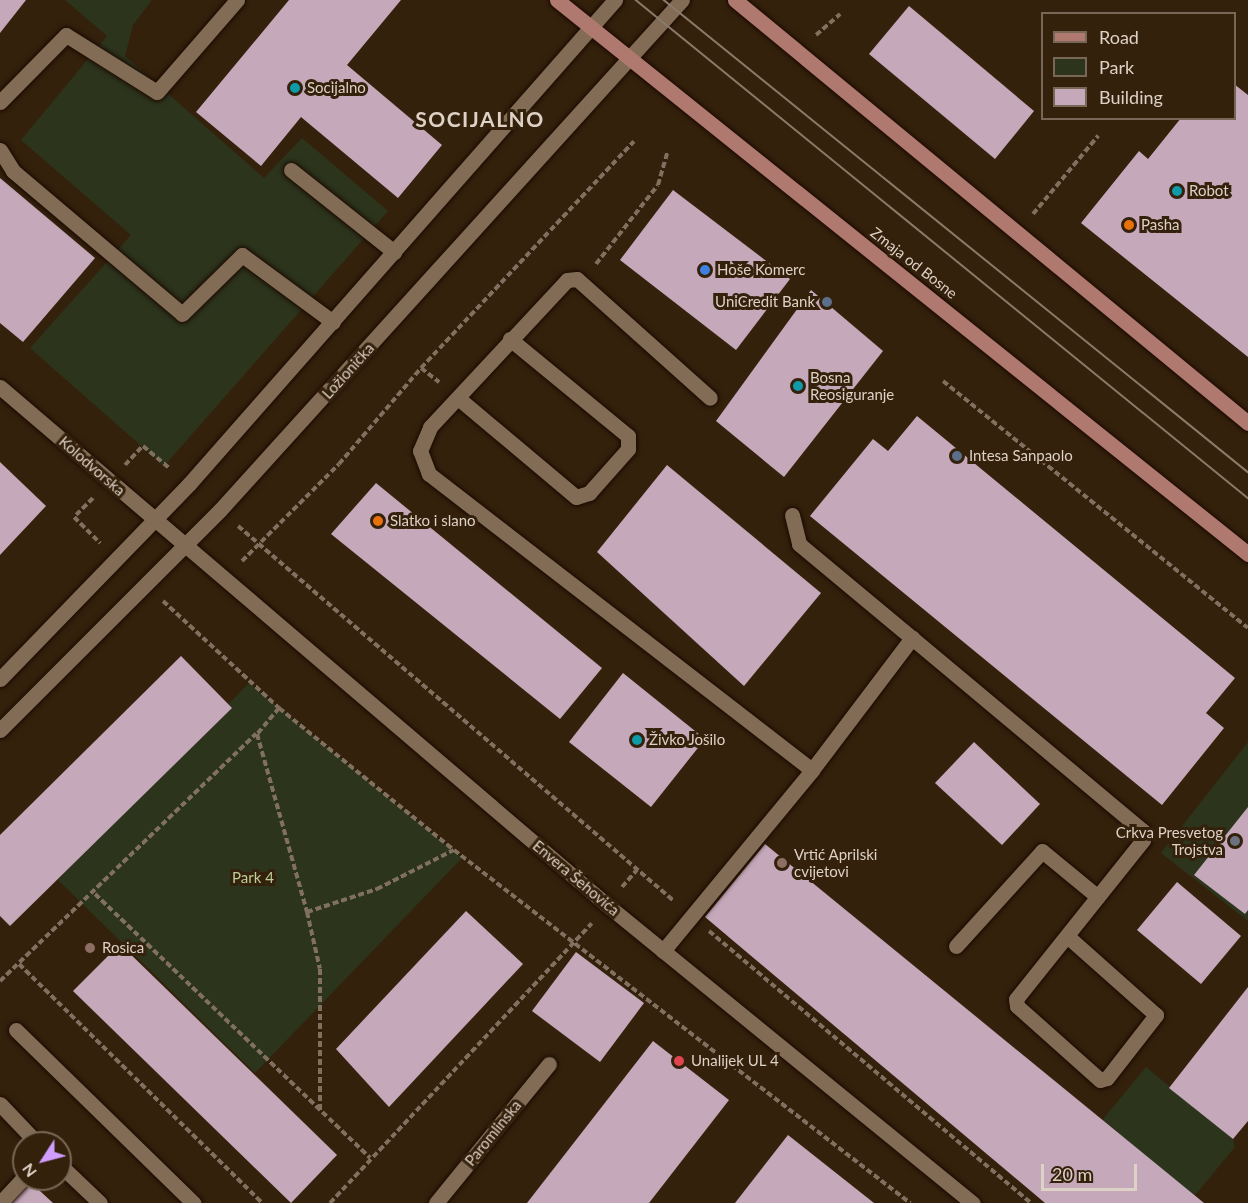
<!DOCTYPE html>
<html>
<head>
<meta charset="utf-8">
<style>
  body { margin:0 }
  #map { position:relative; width:1248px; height:1203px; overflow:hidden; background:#34210c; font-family:Lato,sans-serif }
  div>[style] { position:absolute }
  .green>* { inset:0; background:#2c341c }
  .building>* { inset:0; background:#c6a8bb }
  .path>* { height:4px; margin-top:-2px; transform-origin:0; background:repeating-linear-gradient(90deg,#81705f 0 6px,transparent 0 9px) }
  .roads { filter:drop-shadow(0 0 2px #1b0a00) drop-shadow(0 0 2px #1b0a00) }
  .minor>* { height:15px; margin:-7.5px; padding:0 7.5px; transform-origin:7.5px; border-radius:7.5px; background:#826c55 }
  .major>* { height:15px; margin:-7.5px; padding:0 7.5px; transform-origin:7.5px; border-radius:7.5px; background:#b0796f }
  .tram>* { height:1.5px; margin:-0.75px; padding:0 0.75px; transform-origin:0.75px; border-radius:0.75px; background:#8a7a69 }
  .dots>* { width:16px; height:16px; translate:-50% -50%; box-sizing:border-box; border:3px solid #34210c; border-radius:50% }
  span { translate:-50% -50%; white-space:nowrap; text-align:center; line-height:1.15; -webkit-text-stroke:6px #34210c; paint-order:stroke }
  .poi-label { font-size:15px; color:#ded1c5 }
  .left { translate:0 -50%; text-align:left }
  .right { translate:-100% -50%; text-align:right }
  .street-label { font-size:15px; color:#ded1c5 }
  .park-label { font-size:15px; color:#bcce96 }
  .district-label { font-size:21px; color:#ded1c5; font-weight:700; letter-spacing:1.5px }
  .legend { position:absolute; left:1041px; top:12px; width:195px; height:108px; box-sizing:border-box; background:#34210c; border:2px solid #786756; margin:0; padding:8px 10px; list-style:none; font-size:18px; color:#ded1c5 }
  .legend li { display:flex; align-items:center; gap:12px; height:30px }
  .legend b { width:30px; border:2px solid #786756 }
  .north { position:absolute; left:12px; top:1131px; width:60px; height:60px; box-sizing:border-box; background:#34210c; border:2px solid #786756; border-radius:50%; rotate:234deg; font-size:16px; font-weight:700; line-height:24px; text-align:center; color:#ded1c5 }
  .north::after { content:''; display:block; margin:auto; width:21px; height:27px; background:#d09dff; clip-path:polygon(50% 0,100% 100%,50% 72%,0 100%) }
  .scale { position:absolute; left:1041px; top:1164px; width:96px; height:27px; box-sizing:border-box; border:3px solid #ded1c5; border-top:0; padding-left:8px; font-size:18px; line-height:21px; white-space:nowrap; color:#ded1c5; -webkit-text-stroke:4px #34210c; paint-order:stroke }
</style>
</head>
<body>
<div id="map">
  <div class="green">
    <div style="clip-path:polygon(65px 0,152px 0,133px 25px,125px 56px,264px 178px,302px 138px,388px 211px,164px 466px,30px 348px,131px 235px,21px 140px,107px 36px)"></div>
    <div style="clip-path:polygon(249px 683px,462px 858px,255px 1073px,58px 880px)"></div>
    <div style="clip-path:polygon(1248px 742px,1248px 921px,1161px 853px)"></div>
    <div style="clip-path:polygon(1146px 1067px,1233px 1139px,1235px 1147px,1191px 1200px,1100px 1123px)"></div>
  </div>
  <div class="building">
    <div style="clip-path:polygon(0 0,26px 0,0 33px)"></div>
    <div style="clip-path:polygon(289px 0,401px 0,347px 65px,442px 145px,398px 198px,301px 117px,261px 166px,196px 112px)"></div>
    <div style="clip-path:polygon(909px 6px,1034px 111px,995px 159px,869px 54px)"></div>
    <div style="clip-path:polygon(1234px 84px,1248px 95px,1248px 357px,1081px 223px,1139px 151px,1148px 159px,1181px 118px,1234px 118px)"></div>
    <div style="clip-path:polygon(0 178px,95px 258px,23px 342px,0 323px)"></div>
    <div style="clip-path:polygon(673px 190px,790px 279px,736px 350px,620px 260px)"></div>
    <div style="clip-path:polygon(811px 290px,883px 351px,784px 477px,716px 421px)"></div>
    <div style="clip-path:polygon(917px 416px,1235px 678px,1206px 713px,1224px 728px,1162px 805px,810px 516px,873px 439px,888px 451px)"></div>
    <div style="clip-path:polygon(0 462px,46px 506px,0 555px)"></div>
    <div style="clip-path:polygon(667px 465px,821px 593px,744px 686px,597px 552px)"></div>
    <div style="clip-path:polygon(376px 483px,602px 668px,560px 719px,331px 534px)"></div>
    <div style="clip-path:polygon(181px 656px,232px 708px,10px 926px,0 916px,0 835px)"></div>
    <div style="clip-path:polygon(623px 673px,705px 739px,651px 807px,569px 742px)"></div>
    <div style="clip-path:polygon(974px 742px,1040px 804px,1002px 845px,935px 783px)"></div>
    <div style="clip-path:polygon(1248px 807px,1248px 910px,1245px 914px,1194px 875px)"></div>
    <div style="clip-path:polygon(765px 844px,1204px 1203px,1045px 1203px,705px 917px)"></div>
    <div style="clip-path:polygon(1177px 882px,1241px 936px,1201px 984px,1137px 930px)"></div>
    <div style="clip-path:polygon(466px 911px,523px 964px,389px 1107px,336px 1049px)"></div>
    <div style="clip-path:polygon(120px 944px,337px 1155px,291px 1203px,73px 991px)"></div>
    <div style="clip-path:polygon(576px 952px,644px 1003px,600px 1062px,532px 1011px)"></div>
    <div style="clip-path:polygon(1248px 987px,1248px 1121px,1233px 1139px,1169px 1088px)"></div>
    <div style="clip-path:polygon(653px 1041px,729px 1100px,649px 1203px,527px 1203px)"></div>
    <div style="clip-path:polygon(788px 1135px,874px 1203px,735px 1203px)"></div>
    <div style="clip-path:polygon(27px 1179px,53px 1203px,5px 1203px)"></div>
  </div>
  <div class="path">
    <div style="left:816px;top:35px;width:32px;rotate:-41deg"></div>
    <div style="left:1033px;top:214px;width:102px;rotate:-50.2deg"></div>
    <div style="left:596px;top:264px;width:100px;rotate:-51.9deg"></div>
    <div style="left:658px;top:185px;width:35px;rotate:-74deg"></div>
    <div style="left:421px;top:368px;width:23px;rotate:38deg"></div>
    <div style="left:943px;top:381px;width:392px;rotate:39deg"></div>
    <div style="left:125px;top:465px;width:26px;rotate:-47deg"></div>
    <div style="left:143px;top:446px;width:35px;rotate:40deg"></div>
    <div style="left:93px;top:498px;width:27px;rotate:135deg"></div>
    <div style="left:74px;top:517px;width:37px;rotate:45deg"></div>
    <div style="left:238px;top:526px;width:575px;rotate:40.7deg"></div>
    <div style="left:242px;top:561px;width:137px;rotate:-45deg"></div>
    <div style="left:339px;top:464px;width:126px;rotate:-49.5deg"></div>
    <div style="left:421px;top:368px;width:311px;rotate:-46.8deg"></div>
    <div style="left:163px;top:601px;width:158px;rotate:42.7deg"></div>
    <div style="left:279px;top:708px;width:225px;rotate:39.1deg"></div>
    <div style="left:454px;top:850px;width:577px;rotate:37.74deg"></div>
    <div style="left:279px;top:708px;width:34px;rotate:130deg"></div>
    <div style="left:257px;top:734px;width:185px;rotate:74.3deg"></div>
    <div style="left:307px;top:912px;width:74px;rotate:-18.2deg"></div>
    <div style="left:377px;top:889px;width:86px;rotate:-26.9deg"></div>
    <div style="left:622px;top:887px;width:23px;rotate:-49deg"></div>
    <div style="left:95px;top:894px;width:381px;rotate:43.8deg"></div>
    <div style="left:307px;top:912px;width:58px;rotate:77.2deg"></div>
    <div style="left:320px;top:969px;width:141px;rotate:90deg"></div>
    <div style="left:709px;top:931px;width:422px;rotate:40.2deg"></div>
    <div style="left:19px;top:964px;width:341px;rotate:44.5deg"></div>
    <div style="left:0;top:981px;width:356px;rotate:-44deg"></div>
    <div style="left:330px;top:1203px;width:383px;rotate:-46.9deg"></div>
  </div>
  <div class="roads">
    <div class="minor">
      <div style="left:0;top:102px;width:94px;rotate:-45.4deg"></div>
      <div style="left:66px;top:35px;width:107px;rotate:32.1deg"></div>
      <div style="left:157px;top:92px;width:122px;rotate:-49deg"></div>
      <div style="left:0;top:150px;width:25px;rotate:58deg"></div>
      <div style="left:13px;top:171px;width:221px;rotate:40.2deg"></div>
      <div style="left:182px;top:314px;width:84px;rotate:-44.5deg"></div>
      <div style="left:242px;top:255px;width:113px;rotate:36.4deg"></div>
      <div style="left:291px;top:170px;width:132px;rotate:38.5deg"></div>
      <div style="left:0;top:387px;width:798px;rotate:40.48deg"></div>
      <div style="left:607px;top:905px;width:472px;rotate:39.2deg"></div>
      <div style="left:458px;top:398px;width:154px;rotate:40deg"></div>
      <div style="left:576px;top:497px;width:14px;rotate:-17deg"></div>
      <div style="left:589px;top:493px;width:59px;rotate:-48.4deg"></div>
      <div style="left:628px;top:449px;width:13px;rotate:-90deg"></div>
      <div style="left:628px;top:436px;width:153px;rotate:-140.6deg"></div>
      <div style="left:792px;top:515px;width:30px;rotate:76deg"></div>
      <div style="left:799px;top:544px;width:147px;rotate:39.8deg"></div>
      <div style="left:0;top:679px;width:272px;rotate:-45.9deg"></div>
      <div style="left:189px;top:484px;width:645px;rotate:-48.65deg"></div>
      <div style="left:0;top:730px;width:311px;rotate:-45deg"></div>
      <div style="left:220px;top:510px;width:688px;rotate:-47.83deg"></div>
      <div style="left:812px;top:770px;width:166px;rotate:-52.9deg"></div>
      <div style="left:912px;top:638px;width:301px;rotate:39.9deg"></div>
      <div style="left:1143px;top:831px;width:9px;rotate:90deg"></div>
      <div style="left:1143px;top:840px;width:203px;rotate:128.6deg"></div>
      <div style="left:1016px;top:999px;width:7px;rotate:82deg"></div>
      <div style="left:1017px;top:1006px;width:111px;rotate:41.7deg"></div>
      <div style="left:1100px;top:1080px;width:7px;rotate:-16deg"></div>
      <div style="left:1107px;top:1078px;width:80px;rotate:-52.1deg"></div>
      <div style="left:1156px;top:1015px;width:118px;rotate:-138.4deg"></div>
      <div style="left:956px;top:946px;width:128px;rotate:-47.8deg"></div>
      <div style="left:1042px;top:851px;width:72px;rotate:39.4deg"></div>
      <div style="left:663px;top:951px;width:234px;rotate:-50.5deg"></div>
      <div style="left:812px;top:770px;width:484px;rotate:-142.3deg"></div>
      <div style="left:429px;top:474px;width:25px;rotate:-111deg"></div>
      <div style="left:420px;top:451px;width:26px;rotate:-67deg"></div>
      <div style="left:430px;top:427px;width:201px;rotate:-47deg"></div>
      <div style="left:567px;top:280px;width:10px;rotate:-6deg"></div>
      <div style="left:577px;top:279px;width:178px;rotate:41.8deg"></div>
      <div style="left:16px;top:1030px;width:248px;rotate:44.3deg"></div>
      <div style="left:0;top:1104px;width:54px;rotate:46.5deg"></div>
      <div style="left:60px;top:1165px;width:55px;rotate:43.5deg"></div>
      <div style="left:0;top:1203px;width:35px;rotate:-47deg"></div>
      <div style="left:436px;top:1203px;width:179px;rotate:-50.9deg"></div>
    </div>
    <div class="major">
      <div style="left:557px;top:0;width:886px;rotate:38.72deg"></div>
      <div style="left:735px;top:0;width:665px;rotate:39.51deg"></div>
    </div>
  </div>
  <div class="tram">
    <div style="left:636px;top:0;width:789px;rotate:39.14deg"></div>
    <div style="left:664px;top:0;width:751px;rotate:38.95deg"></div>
  </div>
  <div class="dots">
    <div style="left:295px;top:88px;background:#0f9aa8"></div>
    <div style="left:1177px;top:191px;background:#0f9aa8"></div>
    <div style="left:1129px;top:225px;background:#e8710a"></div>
    <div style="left:705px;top:270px;background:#3f7fe0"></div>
    <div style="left:827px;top:302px;background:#5c6f8a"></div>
    <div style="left:798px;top:386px;background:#0f9aa8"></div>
    <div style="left:957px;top:456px;background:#5c6f8a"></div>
    <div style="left:378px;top:521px;background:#e8710a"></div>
    <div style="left:637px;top:740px;background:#0f9aa8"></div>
    <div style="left:1235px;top:841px;background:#6b7280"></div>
    <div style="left:782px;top:863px;background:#8d6e63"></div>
    <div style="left:90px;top:948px;background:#8d6e63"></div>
    <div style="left:679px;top:1061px;background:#e0444e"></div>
  </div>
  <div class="poi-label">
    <span class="left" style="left:307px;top:88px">Socijalno</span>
    <span class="left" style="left:1189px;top:191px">Robot</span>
    <span class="left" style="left:1141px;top:225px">Pasha</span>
    <span class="left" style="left:717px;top:270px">Hoše Komerc</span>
    <span class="right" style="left:815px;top:302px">UniCredit Bank</span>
    <span class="left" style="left:810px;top:386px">Bosna<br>Reosiguranje</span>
    <span class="left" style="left:969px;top:456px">Intesa Sanpaolo</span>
    <span class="left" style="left:390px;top:521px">Slatko i slano</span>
    <span class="left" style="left:649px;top:740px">Živko Jošilo</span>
    <span class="right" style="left:1223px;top:841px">Crkva Presvetog<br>Trojstva</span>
    <span class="left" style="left:794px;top:863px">Vrtić Aprilski<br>cvijetovi</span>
    <span class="left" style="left:102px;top:948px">Rosica</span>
    <span class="left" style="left:691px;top:1061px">Unalijek UL 4</span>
  </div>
  <div class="street-label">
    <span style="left:914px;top:263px;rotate:38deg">Zmaja od Bosne</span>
    <span style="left:348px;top:371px;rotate:-48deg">Ložionička</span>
    <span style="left:92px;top:466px;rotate:41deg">Kolodvorska</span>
    <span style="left:576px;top:878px;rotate:40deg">Envera Šehovića</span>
    <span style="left:493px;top:1133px;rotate:-51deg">Paromlinska</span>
  </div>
  <div class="park-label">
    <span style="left:253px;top:878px">Park 4</span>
  </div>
  <div class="district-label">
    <span style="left:480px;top:119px">SOCIJALNO</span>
  </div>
  <ul class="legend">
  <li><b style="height:8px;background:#b0796f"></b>Road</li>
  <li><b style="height:16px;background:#2c341c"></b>Park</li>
  <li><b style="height:16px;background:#c6a8bb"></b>Building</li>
  </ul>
  <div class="north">N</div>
  <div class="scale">20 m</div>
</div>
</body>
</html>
